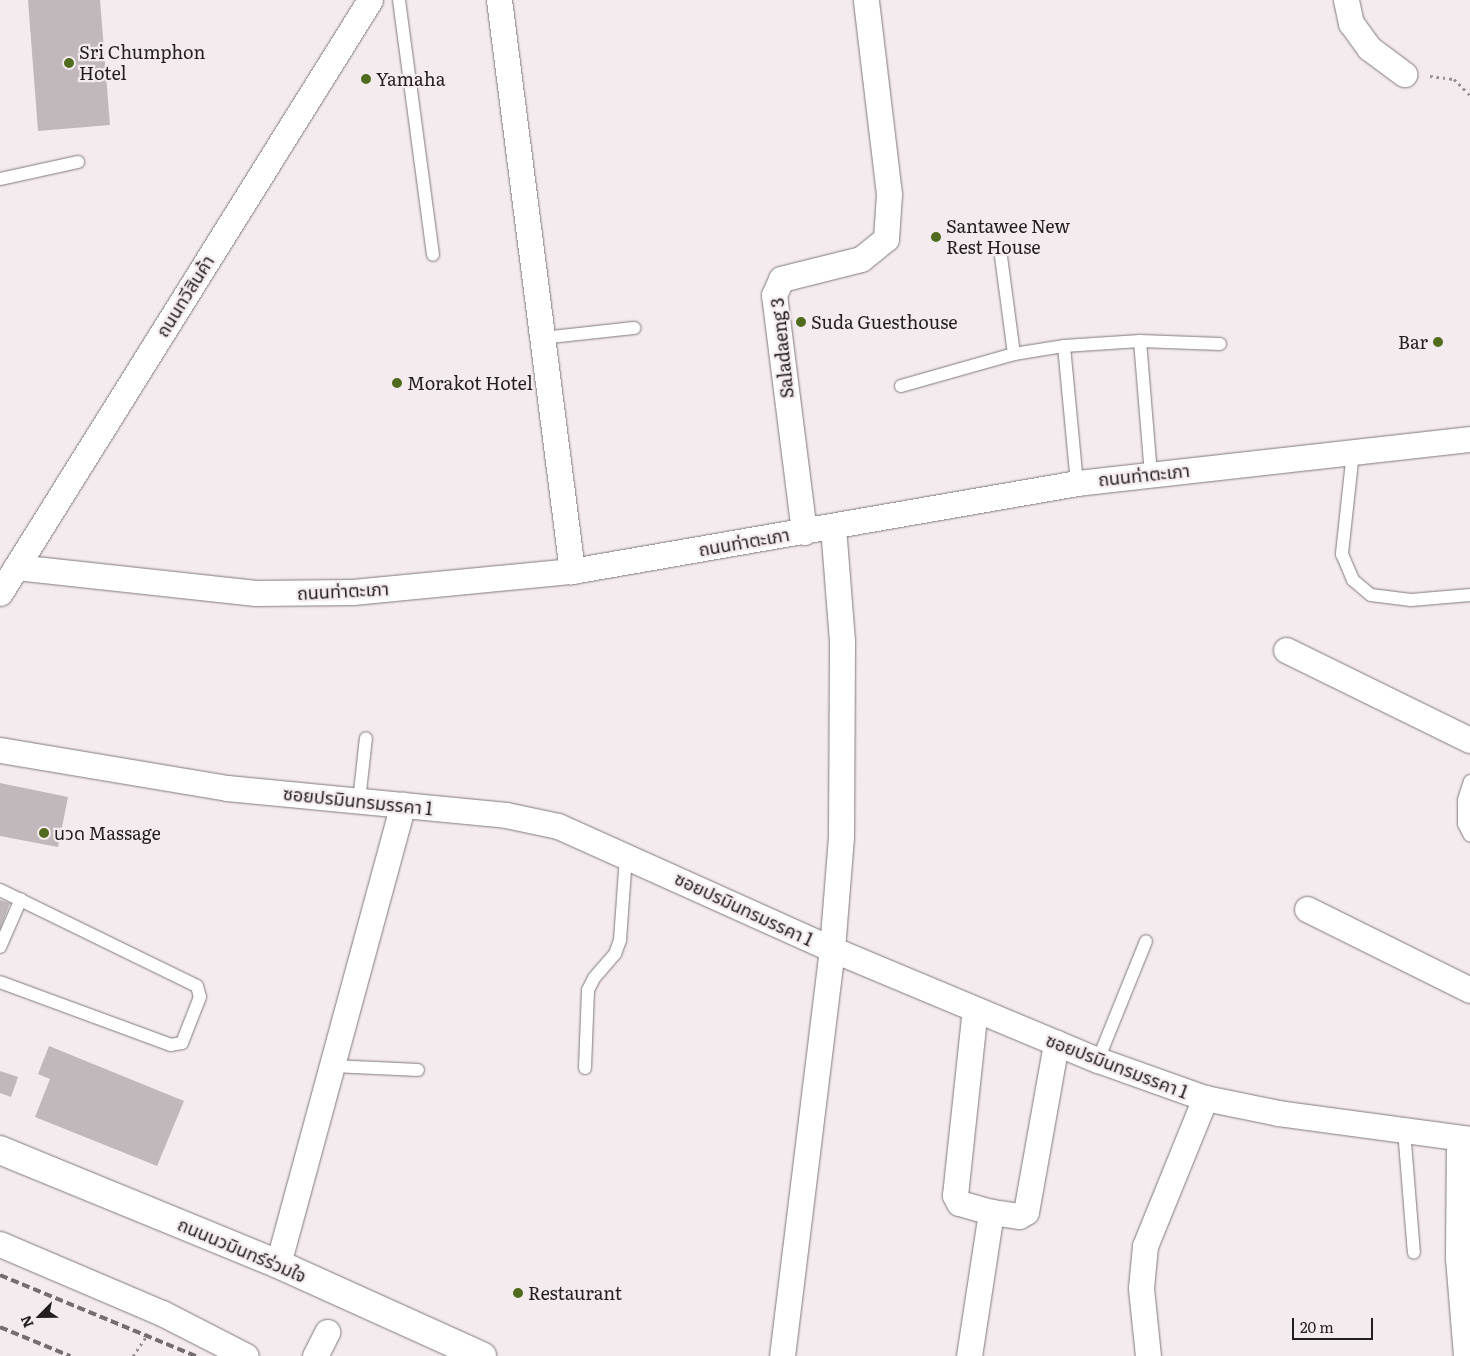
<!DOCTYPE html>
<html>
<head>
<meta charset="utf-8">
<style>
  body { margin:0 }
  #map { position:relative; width:1470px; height:1356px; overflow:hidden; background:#f4ebef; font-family:Literata,"Noto Sans Thai",serif }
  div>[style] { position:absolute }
  .building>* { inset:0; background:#c0b8bb }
  .path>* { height:3px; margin-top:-1.5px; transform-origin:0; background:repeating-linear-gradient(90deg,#999295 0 2.5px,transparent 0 6.5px) }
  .roads { filter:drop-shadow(0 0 1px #81797d) drop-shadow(0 0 1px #81797d) }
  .lane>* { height:12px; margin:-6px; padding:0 6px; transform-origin:6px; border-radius:6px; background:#fff }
  .street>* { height:25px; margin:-12.5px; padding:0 12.5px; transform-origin:12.5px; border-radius:12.5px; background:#fff }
  .secondary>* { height:28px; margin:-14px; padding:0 14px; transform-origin:14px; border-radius:14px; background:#fff }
  .rail>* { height:4px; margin-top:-2px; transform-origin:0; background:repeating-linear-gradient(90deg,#746e71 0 8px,transparent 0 12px) }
  .dots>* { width:14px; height:14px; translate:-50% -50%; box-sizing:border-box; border:2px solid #f4ebef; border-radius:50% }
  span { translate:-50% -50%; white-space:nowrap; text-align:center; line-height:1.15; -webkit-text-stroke:4.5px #f4ebef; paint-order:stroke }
  .poi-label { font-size:18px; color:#231f21 }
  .left { translate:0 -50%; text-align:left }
  .right { translate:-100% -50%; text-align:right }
  .street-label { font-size:18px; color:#231f21 }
  .north { position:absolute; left:15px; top:1291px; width:50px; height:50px; -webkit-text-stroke:4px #f4ebef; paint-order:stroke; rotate:247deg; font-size:14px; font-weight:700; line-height:20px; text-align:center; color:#231f21 }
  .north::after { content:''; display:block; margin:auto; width:18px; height:22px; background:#231f21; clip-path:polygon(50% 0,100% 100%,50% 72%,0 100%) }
  .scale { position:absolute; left:1292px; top:1318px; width:81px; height:22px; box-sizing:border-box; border:2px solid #231f21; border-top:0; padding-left:6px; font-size:15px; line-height:18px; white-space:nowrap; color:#231f21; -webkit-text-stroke:4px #f4ebef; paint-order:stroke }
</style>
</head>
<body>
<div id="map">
  <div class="building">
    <div style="clip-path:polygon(28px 0,100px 0,110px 125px,38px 131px)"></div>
    <div style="clip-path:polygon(0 783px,68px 797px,58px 847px,0 836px)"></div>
    <div style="clip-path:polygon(0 900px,10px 903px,0 930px)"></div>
    <div style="clip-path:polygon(49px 1046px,184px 1101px,157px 1166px,35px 1117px,50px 1079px,38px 1074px)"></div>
    <div style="clip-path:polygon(0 1071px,18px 1077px,11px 1097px,0 1093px)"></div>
  </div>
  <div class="path">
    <div style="left:1430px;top:76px;width:24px;rotate:7deg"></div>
    <div style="left:1454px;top:79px;width:23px;rotate:45deg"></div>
    <div style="left:133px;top:1356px;width:27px;rotate:-56deg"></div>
  </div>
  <div class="roads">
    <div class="lane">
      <div style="left:399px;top:0;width:257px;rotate:82.4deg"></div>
      <div style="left:0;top:179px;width:80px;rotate:-12.3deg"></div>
      <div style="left:1000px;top:249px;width:106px;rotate:82.4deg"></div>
      <div style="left:542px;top:338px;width:93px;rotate:-6.2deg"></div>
      <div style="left:1140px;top:341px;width:133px;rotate:85.3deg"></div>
      <div style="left:1064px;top:346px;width:138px;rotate:84.6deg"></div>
      <div style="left:901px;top:386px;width:117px;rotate:-15.8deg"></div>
      <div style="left:1014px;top:354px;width:51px;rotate:-9.1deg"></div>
      <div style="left:1064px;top:346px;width:76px;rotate:-3.8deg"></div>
      <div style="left:1140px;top:341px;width:80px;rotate:2.1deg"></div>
      <div style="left:1353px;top:452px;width:103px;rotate:96.2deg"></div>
      <div style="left:1342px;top:554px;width:28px;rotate:67deg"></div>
      <div style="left:1353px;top:580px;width:23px;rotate:40deg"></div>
      <div style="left:1371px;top:595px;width:40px;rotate:7.1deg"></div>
      <div style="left:1411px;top:600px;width:59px;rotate:-4.8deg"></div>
      <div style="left:1470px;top:781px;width:20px;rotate:108deg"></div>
      <div style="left:1464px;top:800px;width:24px;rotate:90deg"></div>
      <div style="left:1464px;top:824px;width:13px;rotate:63deg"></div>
      <div style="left:359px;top:801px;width:63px;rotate:-83.7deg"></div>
      <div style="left:0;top:890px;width:219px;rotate:26deg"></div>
      <div style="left:197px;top:986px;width:11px;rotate:75deg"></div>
      <div style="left:200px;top:997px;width:49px;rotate:111.4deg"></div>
      <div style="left:182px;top:1043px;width:11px;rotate:170deg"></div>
      <div style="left:171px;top:1045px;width:182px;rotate:-159.8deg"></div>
      <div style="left:0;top:947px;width:52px;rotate:-66.4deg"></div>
      <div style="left:1098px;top:1060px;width:128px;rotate:-68deg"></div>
      <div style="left:333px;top:1066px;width:85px;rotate:2.7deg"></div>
      <div style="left:585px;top:1068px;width:78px;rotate:-87.8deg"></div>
      <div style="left:588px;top:990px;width:13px;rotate:-63deg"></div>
      <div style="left:594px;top:978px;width:32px;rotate:-49deg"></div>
      <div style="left:615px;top:954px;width:15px;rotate:-70deg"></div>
      <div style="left:620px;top:940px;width:84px;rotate:-85.9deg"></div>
      <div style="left:1404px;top:1130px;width:123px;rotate:85.4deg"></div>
    </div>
    <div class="street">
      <div style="left:499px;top:0;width:576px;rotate:82.71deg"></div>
      <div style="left:1346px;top:0;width:24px;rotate:78deg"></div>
      <div style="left:1351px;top:23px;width:31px;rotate:54deg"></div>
      <div style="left:1369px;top:48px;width:44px;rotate:36.6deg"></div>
      <div style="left:804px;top:532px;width:239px;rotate:-97.2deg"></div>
      <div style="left:774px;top:295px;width:17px;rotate:-66deg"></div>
      <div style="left:781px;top:279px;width:82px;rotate:-14deg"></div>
      <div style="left:861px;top:259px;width:32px;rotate:-39deg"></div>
      <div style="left:886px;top:239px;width:45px;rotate:-86.2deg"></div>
      <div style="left:889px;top:194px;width:195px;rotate:-96.8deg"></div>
      <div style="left:16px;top:567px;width:241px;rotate:6.2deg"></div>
      <div style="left:256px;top:593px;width:97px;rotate:-0.6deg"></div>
      <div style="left:353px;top:592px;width:220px;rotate:-5.5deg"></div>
      <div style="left:572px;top:571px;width:513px;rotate:-9.88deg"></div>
      <div style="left:1077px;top:483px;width:395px;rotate:-6.4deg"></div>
      <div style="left:0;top:593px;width:699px;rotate:-58.04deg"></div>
      <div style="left:1286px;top:650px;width:205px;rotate:26.1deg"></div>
      <div style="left:0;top:750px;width:230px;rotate:9.5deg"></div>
      <div style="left:227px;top:788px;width:280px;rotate:5.5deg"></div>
      <div style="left:506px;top:815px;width:53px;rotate:11.9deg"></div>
      <div style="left:558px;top:826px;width:300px;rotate:24.2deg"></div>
      <div style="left:832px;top:949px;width:288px;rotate:22.7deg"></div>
      <div style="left:1098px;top:1060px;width:114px;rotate:19.6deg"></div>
      <div style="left:1205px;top:1098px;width:75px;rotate:11.6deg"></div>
      <div style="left:1278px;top:1113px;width:194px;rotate:7.7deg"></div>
      <div style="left:1307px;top:909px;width:182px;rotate:26.4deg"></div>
      <div style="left:1459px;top:1138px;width:120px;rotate:90.5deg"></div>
      <div style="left:1458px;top:1258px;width:98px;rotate:85.3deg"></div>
      <div style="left:991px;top:1212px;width:28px;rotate:8deg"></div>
      <div style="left:1019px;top:1216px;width:8px;rotate:-30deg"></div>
      <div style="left:1026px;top:1212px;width:172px;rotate:-79.9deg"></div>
      <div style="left:0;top:1244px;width:176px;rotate:23.1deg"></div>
      <div style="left:162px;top:1313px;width:94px;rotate:27.1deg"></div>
      <div style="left:278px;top:1264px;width:476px;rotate:-74.8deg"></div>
      <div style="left:315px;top:1356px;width:27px;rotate:-63deg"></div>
      <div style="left:782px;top:1356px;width:410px;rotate:-83deg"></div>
      <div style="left:832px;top:949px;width:112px;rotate:-85.4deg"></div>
      <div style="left:841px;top:837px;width:196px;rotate:-89.7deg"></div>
      <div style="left:842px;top:641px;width:114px;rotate:-94.5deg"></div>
      <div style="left:969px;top:1356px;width:146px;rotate:-81.3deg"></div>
      <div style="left:991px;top:1212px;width:33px;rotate:-164deg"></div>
      <div style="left:959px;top:1203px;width:9px;rotate:-117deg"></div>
      <div style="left:955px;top:1195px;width:187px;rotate:-83.9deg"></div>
      <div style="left:1148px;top:1356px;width:68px;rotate:-95.9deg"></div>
      <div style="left:1141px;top:1288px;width:42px;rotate:-84.6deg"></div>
      <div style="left:1145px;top:1246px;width:160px;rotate:-67.9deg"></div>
    </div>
    <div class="secondary">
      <div style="left:0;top:1150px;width:300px;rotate:22.3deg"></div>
      <div style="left:278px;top:1264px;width:224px;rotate:24.3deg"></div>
    </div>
  </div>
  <div class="rail">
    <div style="left:0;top:1275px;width:212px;rotate:22.5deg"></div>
    <div style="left:0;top:1327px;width:76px;rotate:22.5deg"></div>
  </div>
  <div class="dots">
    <div style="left:69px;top:63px;background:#506b1e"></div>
    <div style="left:366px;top:79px;background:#506b1e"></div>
    <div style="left:936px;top:237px;background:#506b1e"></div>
    <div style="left:801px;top:322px;background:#506b1e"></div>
    <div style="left:1438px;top:342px;background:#506b1e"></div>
    <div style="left:397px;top:383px;background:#506b1e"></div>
    <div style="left:44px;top:833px;background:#506b1e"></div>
    <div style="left:518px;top:1293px;background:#506b1e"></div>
  </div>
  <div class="poi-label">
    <span class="left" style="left:79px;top:63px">Sri Chumphon<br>Hotel</span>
    <span class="left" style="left:376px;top:79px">Yamaha</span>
    <span class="left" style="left:946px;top:237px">Santawee New<br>Rest House</span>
    <span class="left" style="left:811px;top:322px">Suda Guesthouse</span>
    <span class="right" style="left:1428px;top:342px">Bar</span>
    <span class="left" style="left:407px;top:383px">Morakot Hotel</span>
    <span class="left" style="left:54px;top:833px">นวด Massage</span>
    <span class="left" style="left:528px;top:1293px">Restaurant</span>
  </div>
  <div class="street-label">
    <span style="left:185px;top:296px;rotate:-58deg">ถนนทวีสินค้า</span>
    <span style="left:782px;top:348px;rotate:-96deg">Saladaeng 3</span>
    <span style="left:1144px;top:475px;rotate:-6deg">ถนนท่าตะเภา</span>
    <span style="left:744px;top:542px;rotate:-10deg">ถนนท่าตะเภา</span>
    <span style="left:343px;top:591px;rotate:-3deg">ถนนท่าตะเภา</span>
    <span style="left:358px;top:801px;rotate:6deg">ซอยปรมินทรมรรคา 1</span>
    <span style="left:744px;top:909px;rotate:25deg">ซอยปรมินทรมรรคา 1</span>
    <span style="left:1117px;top:1066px;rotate:21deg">ซอยปรมินทรมรรคา 1</span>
    <span style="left:242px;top:1250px;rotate:23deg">ถนนนวมินทร์ร่วมใจ</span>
  </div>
  <div class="north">N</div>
  <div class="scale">20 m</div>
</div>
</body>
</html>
